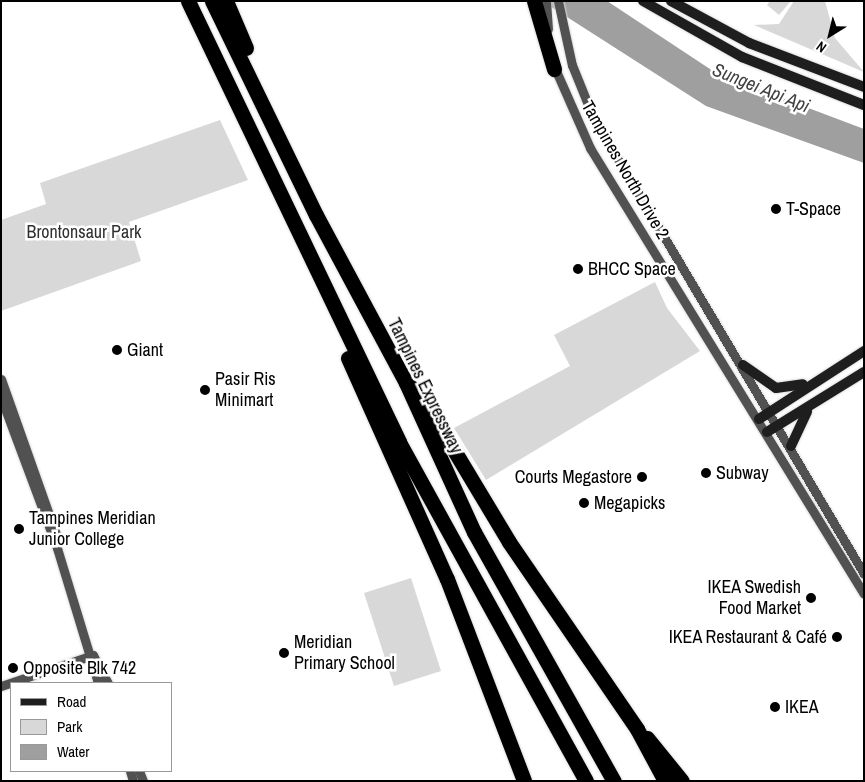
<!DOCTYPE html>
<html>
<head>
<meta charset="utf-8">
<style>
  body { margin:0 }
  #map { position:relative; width:865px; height:782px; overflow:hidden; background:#fff; font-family:"Archivo Narrow",sans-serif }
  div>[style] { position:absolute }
  .green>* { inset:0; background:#d8d8d8 }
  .water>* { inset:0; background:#9f9f9f }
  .roads { filter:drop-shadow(0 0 1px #dbdbdb) drop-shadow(0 0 1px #dbdbdb) }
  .street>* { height:9px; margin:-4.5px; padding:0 4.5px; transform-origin:4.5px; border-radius:4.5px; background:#515151 }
  .secondary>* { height:10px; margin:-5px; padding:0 5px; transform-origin:5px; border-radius:5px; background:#1e1e1e }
  .highway>* { height:15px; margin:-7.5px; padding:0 7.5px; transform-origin:7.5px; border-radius:7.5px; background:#000 }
  .dots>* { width:14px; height:14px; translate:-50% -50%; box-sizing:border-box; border:2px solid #fff; border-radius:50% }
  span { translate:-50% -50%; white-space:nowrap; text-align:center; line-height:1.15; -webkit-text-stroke:5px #fff; paint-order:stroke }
  .street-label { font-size:18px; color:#000 }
  .poi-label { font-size:18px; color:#000 }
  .left { translate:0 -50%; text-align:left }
  .right { translate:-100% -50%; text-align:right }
  .park-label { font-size:18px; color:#2f2f2f }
  .water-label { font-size:19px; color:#404040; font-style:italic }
  .frame { position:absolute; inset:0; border:2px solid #000; pointer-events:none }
  .legend { position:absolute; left:10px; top:682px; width:162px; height:90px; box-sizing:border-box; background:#fff; border:1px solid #999; margin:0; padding:6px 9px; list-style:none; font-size:15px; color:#000 }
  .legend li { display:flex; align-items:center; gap:10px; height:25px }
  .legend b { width:25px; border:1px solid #999 }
  .north { position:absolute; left:805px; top:10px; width:50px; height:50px; -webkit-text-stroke:4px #fff; paint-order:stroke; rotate:216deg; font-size:14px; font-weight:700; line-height:20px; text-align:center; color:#000 }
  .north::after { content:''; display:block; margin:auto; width:18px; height:22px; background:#000; clip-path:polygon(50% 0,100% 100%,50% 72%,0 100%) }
</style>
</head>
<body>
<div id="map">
  <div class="green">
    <div style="clip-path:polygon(770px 1px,791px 1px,779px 15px,767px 5px)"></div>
    <div style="clip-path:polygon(794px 1px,825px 1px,835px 38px,864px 72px,754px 25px,779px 24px)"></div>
    <div style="clip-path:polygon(220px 120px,248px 180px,129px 222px,141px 261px,1px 311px,1px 220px,46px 204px,40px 183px)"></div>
    <div style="clip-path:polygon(655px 282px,667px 308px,700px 351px,486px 480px,454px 428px,570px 366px,554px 335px)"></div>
    <div style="clip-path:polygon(411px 578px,441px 671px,394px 686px,364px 593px)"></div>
  </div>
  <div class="water">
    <div style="clip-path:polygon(542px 1px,607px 1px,716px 73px,864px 129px,864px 163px,706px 106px)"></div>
  </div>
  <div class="roads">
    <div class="street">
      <div style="left:546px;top:1px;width:28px;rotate:86deg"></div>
      <div style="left:558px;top:1px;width:66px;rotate:77.7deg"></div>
      <div style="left:572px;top:65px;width:56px;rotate:68deg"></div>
      <div style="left:593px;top:117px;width:531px;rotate:59.33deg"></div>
      <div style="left:553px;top:64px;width:92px;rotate:66.2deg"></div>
      <div style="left:590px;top:148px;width:523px;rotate:58.44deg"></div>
      <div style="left:1px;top:379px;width:164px;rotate:70.5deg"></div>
      <div style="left:56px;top:534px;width:13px;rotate:86deg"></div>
      <div style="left:1px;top:398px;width:160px;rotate:69.5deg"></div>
      <div style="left:57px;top:548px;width:141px;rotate:73.1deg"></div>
      <div style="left:93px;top:655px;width:32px;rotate:62deg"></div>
      <div style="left:1px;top:686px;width:97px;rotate:-18.6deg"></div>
      <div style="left:130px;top:771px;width:10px;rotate:73deg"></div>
      <div style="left:139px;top:771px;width:11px;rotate:68deg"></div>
    </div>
    <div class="secondary">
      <div style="left:643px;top:1px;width:114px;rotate:29.5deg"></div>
      <div style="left:742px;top:57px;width:131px;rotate:21.5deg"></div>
      <div style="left:671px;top:1px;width:89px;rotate:28.3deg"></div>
      <div style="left:749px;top:43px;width:123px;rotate:20.9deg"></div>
      <div style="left:743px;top:365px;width:40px;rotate:34.9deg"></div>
      <div style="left:776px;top:388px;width:27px;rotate:-8deg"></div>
      <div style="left:759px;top:419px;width:125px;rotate:-32.9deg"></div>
      <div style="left:767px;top:432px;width:114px;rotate:-31.7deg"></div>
      <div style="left:791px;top:446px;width:38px;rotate:-65deg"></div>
    </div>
    <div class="highway">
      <div style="left:188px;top:1px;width:489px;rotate:64.4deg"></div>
      <div style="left:399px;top:442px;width:387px;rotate:61.1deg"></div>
      <div style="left:212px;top:1px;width:238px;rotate:64.1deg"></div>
      <div style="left:316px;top:215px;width:191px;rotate:61.8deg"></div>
      <div style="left:406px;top:383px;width:164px;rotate:65.5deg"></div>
      <div style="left:474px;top:532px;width:286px;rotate:60.7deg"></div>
      <div style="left:226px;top:1px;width:51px;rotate:66.9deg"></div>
      <div style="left:534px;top:1px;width:71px;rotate:73.6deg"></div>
      <div style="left:348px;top:358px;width:242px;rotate:65.9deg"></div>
      <div style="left:447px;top:579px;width:216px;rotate:69.1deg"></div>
      <div style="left:411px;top:387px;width:15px;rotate:42deg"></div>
      <div style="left:422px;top:397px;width:169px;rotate:59deg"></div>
      <div style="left:509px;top:542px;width:227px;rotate:55.6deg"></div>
      <div style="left:637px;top:729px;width:59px;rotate:61.7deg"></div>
      <div style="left:647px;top:738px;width:55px;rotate:50.9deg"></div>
    </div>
  </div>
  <div class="dots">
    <div style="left:776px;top:209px;background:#000"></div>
    <div style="left:578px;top:269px;background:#000"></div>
    <div style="left:117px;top:350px;background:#000"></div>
    <div style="left:205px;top:390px;background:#000"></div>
    <div style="left:706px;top:473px;background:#000"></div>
    <div style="left:642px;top:477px;background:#000"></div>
    <div style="left:584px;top:503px;background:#000"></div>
    <div style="left:19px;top:529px;background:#000"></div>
    <div style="left:811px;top:598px;background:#000"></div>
    <div style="left:837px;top:637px;background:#000"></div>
    <div style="left:284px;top:653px;background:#000"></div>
    <div style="left:13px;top:668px;background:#000"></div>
    <div style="left:775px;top:707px;background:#000"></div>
  </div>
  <div class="street-label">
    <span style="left:625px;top:170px;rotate:60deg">Tampines North Drive 2</span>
    <span style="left:425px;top:386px;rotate:64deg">Tampines Expressway</span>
  </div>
  <div class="poi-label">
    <span class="left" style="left:786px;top:209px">T-Space</span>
    <span class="left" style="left:588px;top:269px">BHCC Space</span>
    <span class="left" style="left:127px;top:350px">Giant</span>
    <span class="left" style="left:215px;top:390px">Pasir Ris<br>Minimart</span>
    <span class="left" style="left:716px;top:473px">Subway</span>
    <span class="right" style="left:632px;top:477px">Courts Megastore</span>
    <span class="left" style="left:594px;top:503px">Megapicks</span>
    <span class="left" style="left:29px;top:529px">Tampines Meridian<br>Junior College</span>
    <span class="right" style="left:801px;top:598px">IKEA Swedish<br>Food Market</span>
    <span class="right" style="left:827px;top:637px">IKEA Restaurant &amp; Café</span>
    <span class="left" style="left:294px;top:653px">Meridian<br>Primary School</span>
    <span class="left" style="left:23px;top:668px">Opposite Blk 742</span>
    <span class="left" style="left:785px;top:707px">IKEA</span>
  </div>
  <div class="park-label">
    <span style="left:84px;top:232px">Brontonsaur Park</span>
  </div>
  <div class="water-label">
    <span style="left:761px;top:88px;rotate:22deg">Sungei Api Api</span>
  </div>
  <div class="frame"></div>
  <ul class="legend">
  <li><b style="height:6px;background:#1e1e1e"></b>Road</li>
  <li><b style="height:14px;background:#d8d8d8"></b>Park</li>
  <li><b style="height:14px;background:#9f9f9f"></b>Water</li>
  </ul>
  <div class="north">N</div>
</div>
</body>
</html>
